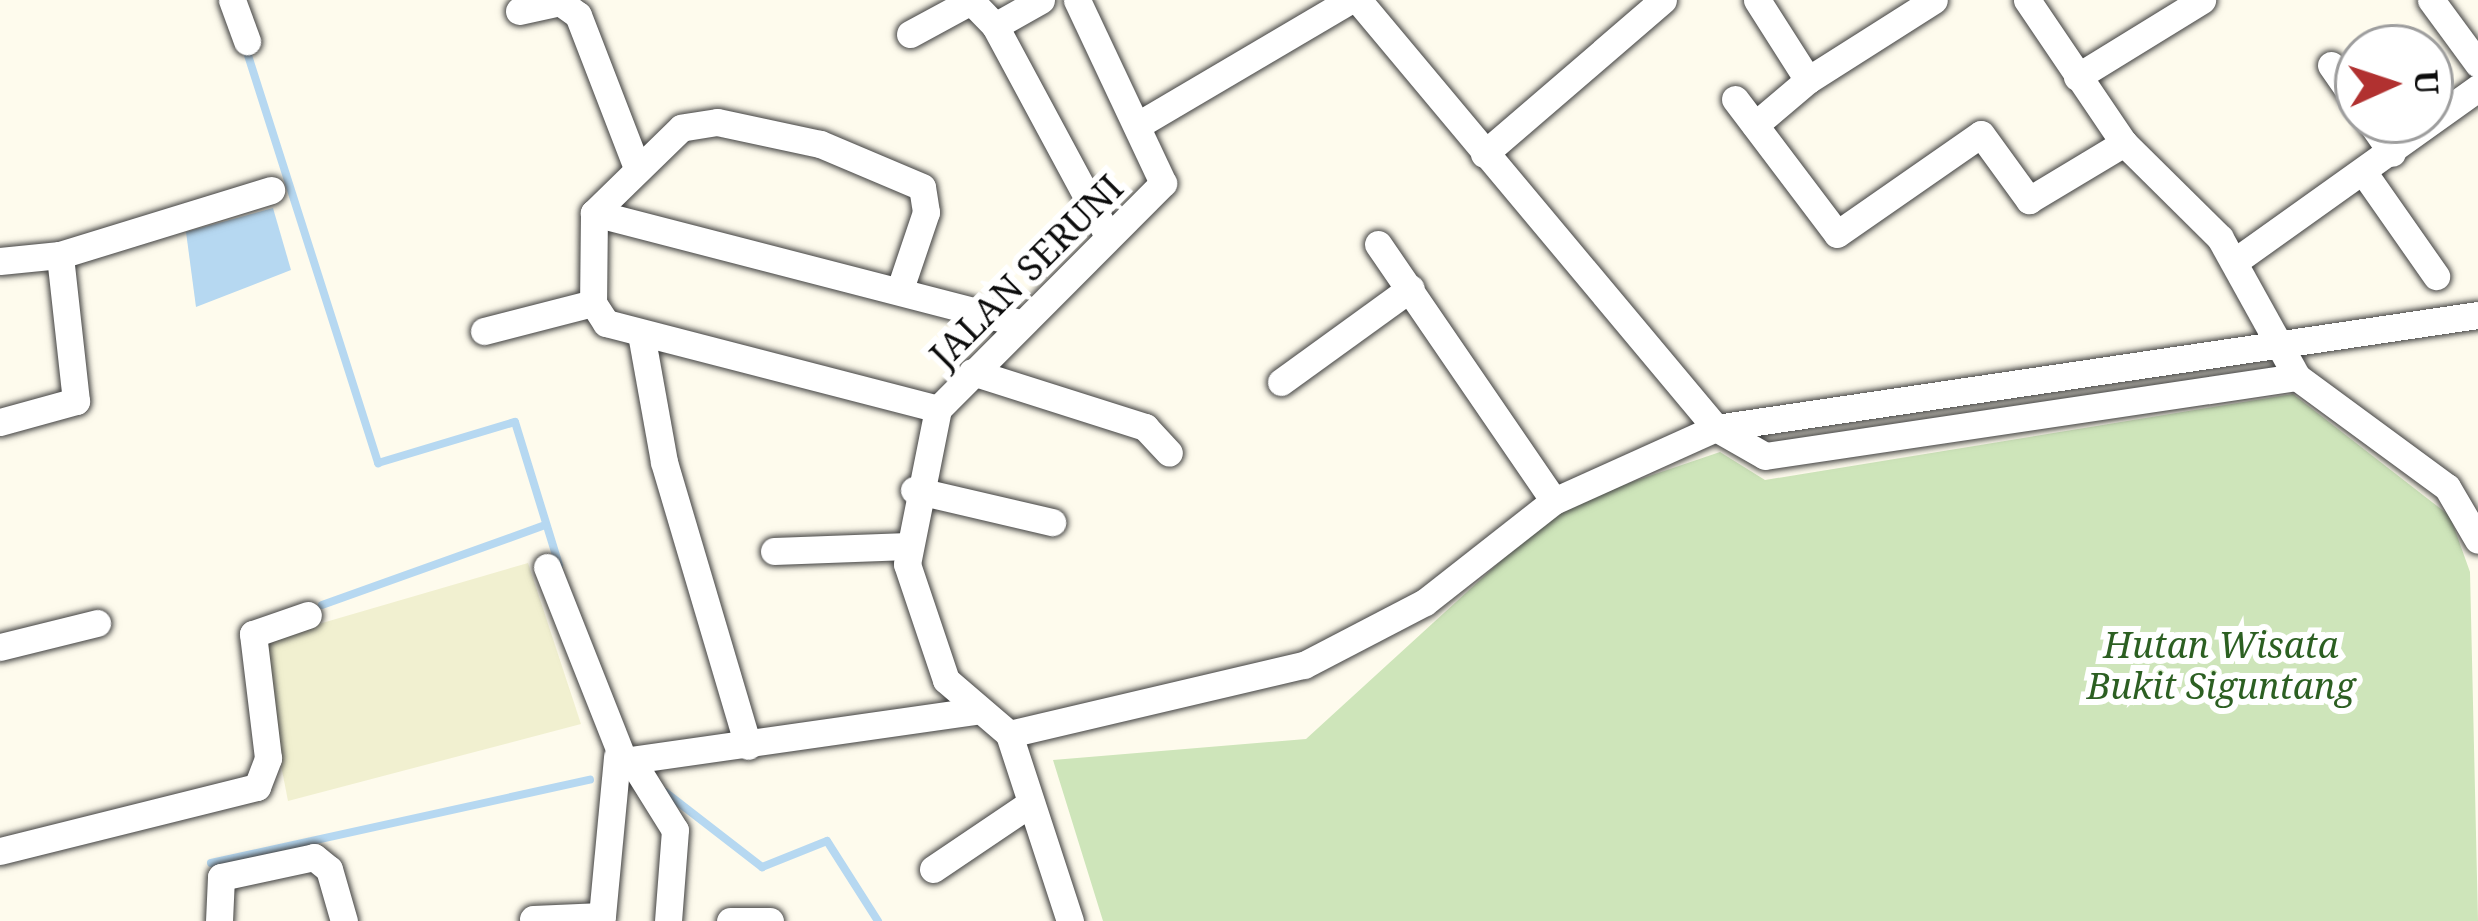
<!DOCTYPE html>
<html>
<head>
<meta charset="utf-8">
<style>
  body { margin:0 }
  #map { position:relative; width:2478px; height:921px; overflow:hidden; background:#fefbed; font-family:"Noto Serif",serif }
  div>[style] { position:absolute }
  .farmland>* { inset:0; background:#f1f0d0 }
  .green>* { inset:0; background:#cee5ba }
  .water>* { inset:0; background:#b6d8f1 }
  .stream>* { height:8px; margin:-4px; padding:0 4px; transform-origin:4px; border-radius:4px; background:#b6d8f1 }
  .roads { filter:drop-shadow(0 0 3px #404040) drop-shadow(0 0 3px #404040) }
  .minor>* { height:27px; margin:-13.5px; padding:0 13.5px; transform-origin:13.5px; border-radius:13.5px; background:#fff }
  span { translate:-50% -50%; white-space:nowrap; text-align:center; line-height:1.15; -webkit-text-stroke:12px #fff; paint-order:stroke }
  .street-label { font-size:36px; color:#0d0d0d }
  .park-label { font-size:36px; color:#2c5f22; font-style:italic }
  .north { position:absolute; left:2334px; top:24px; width:120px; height:120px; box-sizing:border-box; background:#fff; border:3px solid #9e9e9e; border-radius:50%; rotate:87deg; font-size:33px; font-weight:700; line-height:48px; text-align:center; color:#0d0d0d }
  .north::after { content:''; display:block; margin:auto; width:42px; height:54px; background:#b13130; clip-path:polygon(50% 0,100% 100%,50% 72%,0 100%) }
</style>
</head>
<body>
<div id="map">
  <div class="farmland">
    <div style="clip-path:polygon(528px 563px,581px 724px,288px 801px,257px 642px)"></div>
  </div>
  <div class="green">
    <div style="clip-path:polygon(2293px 394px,2450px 516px,2470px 572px,2478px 921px,1103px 921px,1053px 760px,1306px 739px,1561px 506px,1720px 452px,1765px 480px)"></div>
  </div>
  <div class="water">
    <div style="clip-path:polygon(273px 208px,291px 270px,196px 307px,186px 232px)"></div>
  </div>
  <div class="stream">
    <div style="left:246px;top:49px;width:435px;rotate:72.3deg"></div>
    <div style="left:378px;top:463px;width:143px;rotate:-16.7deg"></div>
    <div style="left:515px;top:422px;width:150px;rotate:72.9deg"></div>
    <div style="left:322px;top:605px;width:237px;rotate:-19.7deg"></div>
    <div style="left:665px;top:792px;width:123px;rotate:37.7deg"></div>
    <div style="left:762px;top:867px;width:70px;rotate:-21.8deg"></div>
    <div style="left:827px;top:841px;width:95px;rotate:57.5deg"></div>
    <div style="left:211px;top:863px;width:388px;rotate:-12.4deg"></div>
  </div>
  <div class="roads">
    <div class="minor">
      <div style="left:232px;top:0;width:44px;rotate:69.9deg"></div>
      <div style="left:1041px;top:0;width:53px;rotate:150.5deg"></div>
      <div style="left:995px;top:26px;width:236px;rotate:61.7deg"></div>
      <div style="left:1358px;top:0;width:558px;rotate:50.09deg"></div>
      <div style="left:1716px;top:428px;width:56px;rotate:29.7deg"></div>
      <div style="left:1765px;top:456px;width:538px;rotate:-8.45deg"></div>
      <div style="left:1757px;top:0;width:95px;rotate:57.5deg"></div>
      <div style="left:1808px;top:80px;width:149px;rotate:-32.4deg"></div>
      <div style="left:2027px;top:0;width:173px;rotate:55.9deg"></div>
      <div style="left:2124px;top:143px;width:135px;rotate:44.7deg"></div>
      <div style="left:2220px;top:238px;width:159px;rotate:61deg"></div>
      <div style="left:2297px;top:377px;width:186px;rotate:36.3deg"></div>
      <div style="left:2447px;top:487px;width:61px;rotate:59.7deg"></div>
      <div style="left:2431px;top:0;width:79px;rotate:53.7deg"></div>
      <div style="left:519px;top:11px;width:42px;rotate:-12.4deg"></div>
      <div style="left:560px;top:2px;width:22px;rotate:36deg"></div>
      <div style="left:578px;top:15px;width:161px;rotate:68.9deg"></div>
      <div style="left:910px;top:34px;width:69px;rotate:-28.4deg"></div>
      <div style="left:971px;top:1px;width:35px;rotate:46deg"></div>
      <div style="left:2331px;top:65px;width:47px;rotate:55.3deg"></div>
      <div style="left:2077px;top:77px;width:147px;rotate:-31.6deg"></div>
      <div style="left:1735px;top:99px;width:169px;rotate:52.9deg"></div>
      <div style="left:1837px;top:234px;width:175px;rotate:-34.8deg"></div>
      <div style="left:1981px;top:134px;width:82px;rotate:54deg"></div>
      <div style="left:2029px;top:200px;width:111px;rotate:-31deg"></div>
      <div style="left:2369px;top:120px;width:40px;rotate:55.1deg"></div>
      <div style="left:1143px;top:122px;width:240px;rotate:-30.5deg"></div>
      <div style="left:1755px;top:125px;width:70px;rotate:-40.3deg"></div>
      <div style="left:1484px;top:154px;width:236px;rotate:-40.7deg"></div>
      <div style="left:2364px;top:173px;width:126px;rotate:55deg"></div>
      <div style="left:594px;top:213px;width:438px;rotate:14.5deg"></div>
      <div style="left:1378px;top:244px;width:311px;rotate:55.6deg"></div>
      <div style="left:0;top:261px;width:60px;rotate:-5.7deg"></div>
      <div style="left:60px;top:255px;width:221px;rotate:-17.1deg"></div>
      <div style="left:2234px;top:262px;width:300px;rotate:-35.5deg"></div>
      <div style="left:901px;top:286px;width:78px;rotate:-71.3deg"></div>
      <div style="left:926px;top:212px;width:25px;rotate:-99deg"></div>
      <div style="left:922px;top:187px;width:111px;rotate:-157.1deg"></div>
      <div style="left:820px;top:144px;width:105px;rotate:-167.9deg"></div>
      <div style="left:717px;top:122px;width:36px;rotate:171deg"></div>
      <div style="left:681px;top:128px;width:122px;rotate:135.7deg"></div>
      <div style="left:594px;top:213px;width:90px;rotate:90.6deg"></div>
      <div style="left:593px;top:303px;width:24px;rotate:57deg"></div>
      <div style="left:606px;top:323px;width:343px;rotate:14.5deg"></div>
      <div style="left:484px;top:331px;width:113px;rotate:-14.4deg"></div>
      <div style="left:641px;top:334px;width:130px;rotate:79.8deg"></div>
      <div style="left:664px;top:462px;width:296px;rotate:73.5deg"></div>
      <div style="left:972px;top:372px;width:182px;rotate:17.6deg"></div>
      <div style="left:1145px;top:427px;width:35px;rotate:47deg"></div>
      <div style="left:1281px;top:382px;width:160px;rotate:-35.9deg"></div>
      <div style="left:0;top:422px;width:79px;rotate:-15.4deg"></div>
      <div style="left:76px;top:401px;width:147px;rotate:-96.3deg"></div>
      <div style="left:914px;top:490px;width:142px;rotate:13.1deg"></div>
      <div style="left:774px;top:551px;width:134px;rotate:-2.1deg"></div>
      <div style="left:547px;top:567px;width:209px;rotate:68.4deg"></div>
      <div style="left:624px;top:761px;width:354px;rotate:-8.1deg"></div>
      <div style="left:0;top:647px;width:100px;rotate:-13.9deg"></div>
      <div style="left:1009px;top:734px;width:303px;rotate:-13.2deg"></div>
      <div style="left:1304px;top:665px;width:136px;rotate:-27.5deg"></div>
      <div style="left:1425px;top:602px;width:164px;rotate:-38.1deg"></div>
      <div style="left:1554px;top:501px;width:178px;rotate:-24.3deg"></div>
      <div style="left:1716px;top:428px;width:770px;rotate:-8.44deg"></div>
      <div style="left:632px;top:761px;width:81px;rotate:58.1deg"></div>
      <div style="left:675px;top:830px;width:91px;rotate:94.4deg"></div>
      <div style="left:0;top:851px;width:265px;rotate:-14deg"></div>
      <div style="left:257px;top:787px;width:31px;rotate:-69deg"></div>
      <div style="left:268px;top:758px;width:125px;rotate:-96.9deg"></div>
      <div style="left:253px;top:634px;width:58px;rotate:-19.1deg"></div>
      <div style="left:933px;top:869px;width:118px;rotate:-34deg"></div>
      <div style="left:533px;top:919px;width:69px;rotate:-2.5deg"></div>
      <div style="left:602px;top:916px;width:160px;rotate:-84.6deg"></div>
      <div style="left:219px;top:921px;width:44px;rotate:-87.4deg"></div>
      <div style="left:221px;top:877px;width:95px;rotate:-12.1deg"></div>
      <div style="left:314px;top:857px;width:19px;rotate:39deg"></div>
      <div style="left:329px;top:869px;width:54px;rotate:73.9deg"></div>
      <div style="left:730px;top:921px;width:40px"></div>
      <div style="left:1070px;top:921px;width:197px;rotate:-108.1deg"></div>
      <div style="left:1009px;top:734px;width:83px;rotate:-139.4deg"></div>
      <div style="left:946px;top:680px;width:122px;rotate:-108.6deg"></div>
      <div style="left:907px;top:564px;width:158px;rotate:-78.7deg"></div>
      <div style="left:938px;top:409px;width:319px;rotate:-45.1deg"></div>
      <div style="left:1163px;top:183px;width:202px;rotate:-115.2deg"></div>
    </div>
  </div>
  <div class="street-label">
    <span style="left:1026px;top:271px;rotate:-45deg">JALAN SERUNI</span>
  </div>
  <div class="park-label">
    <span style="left:2221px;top:665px">Hutan Wisata<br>Bukit Siguntang</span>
  </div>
  <div class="north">U</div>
</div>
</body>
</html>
